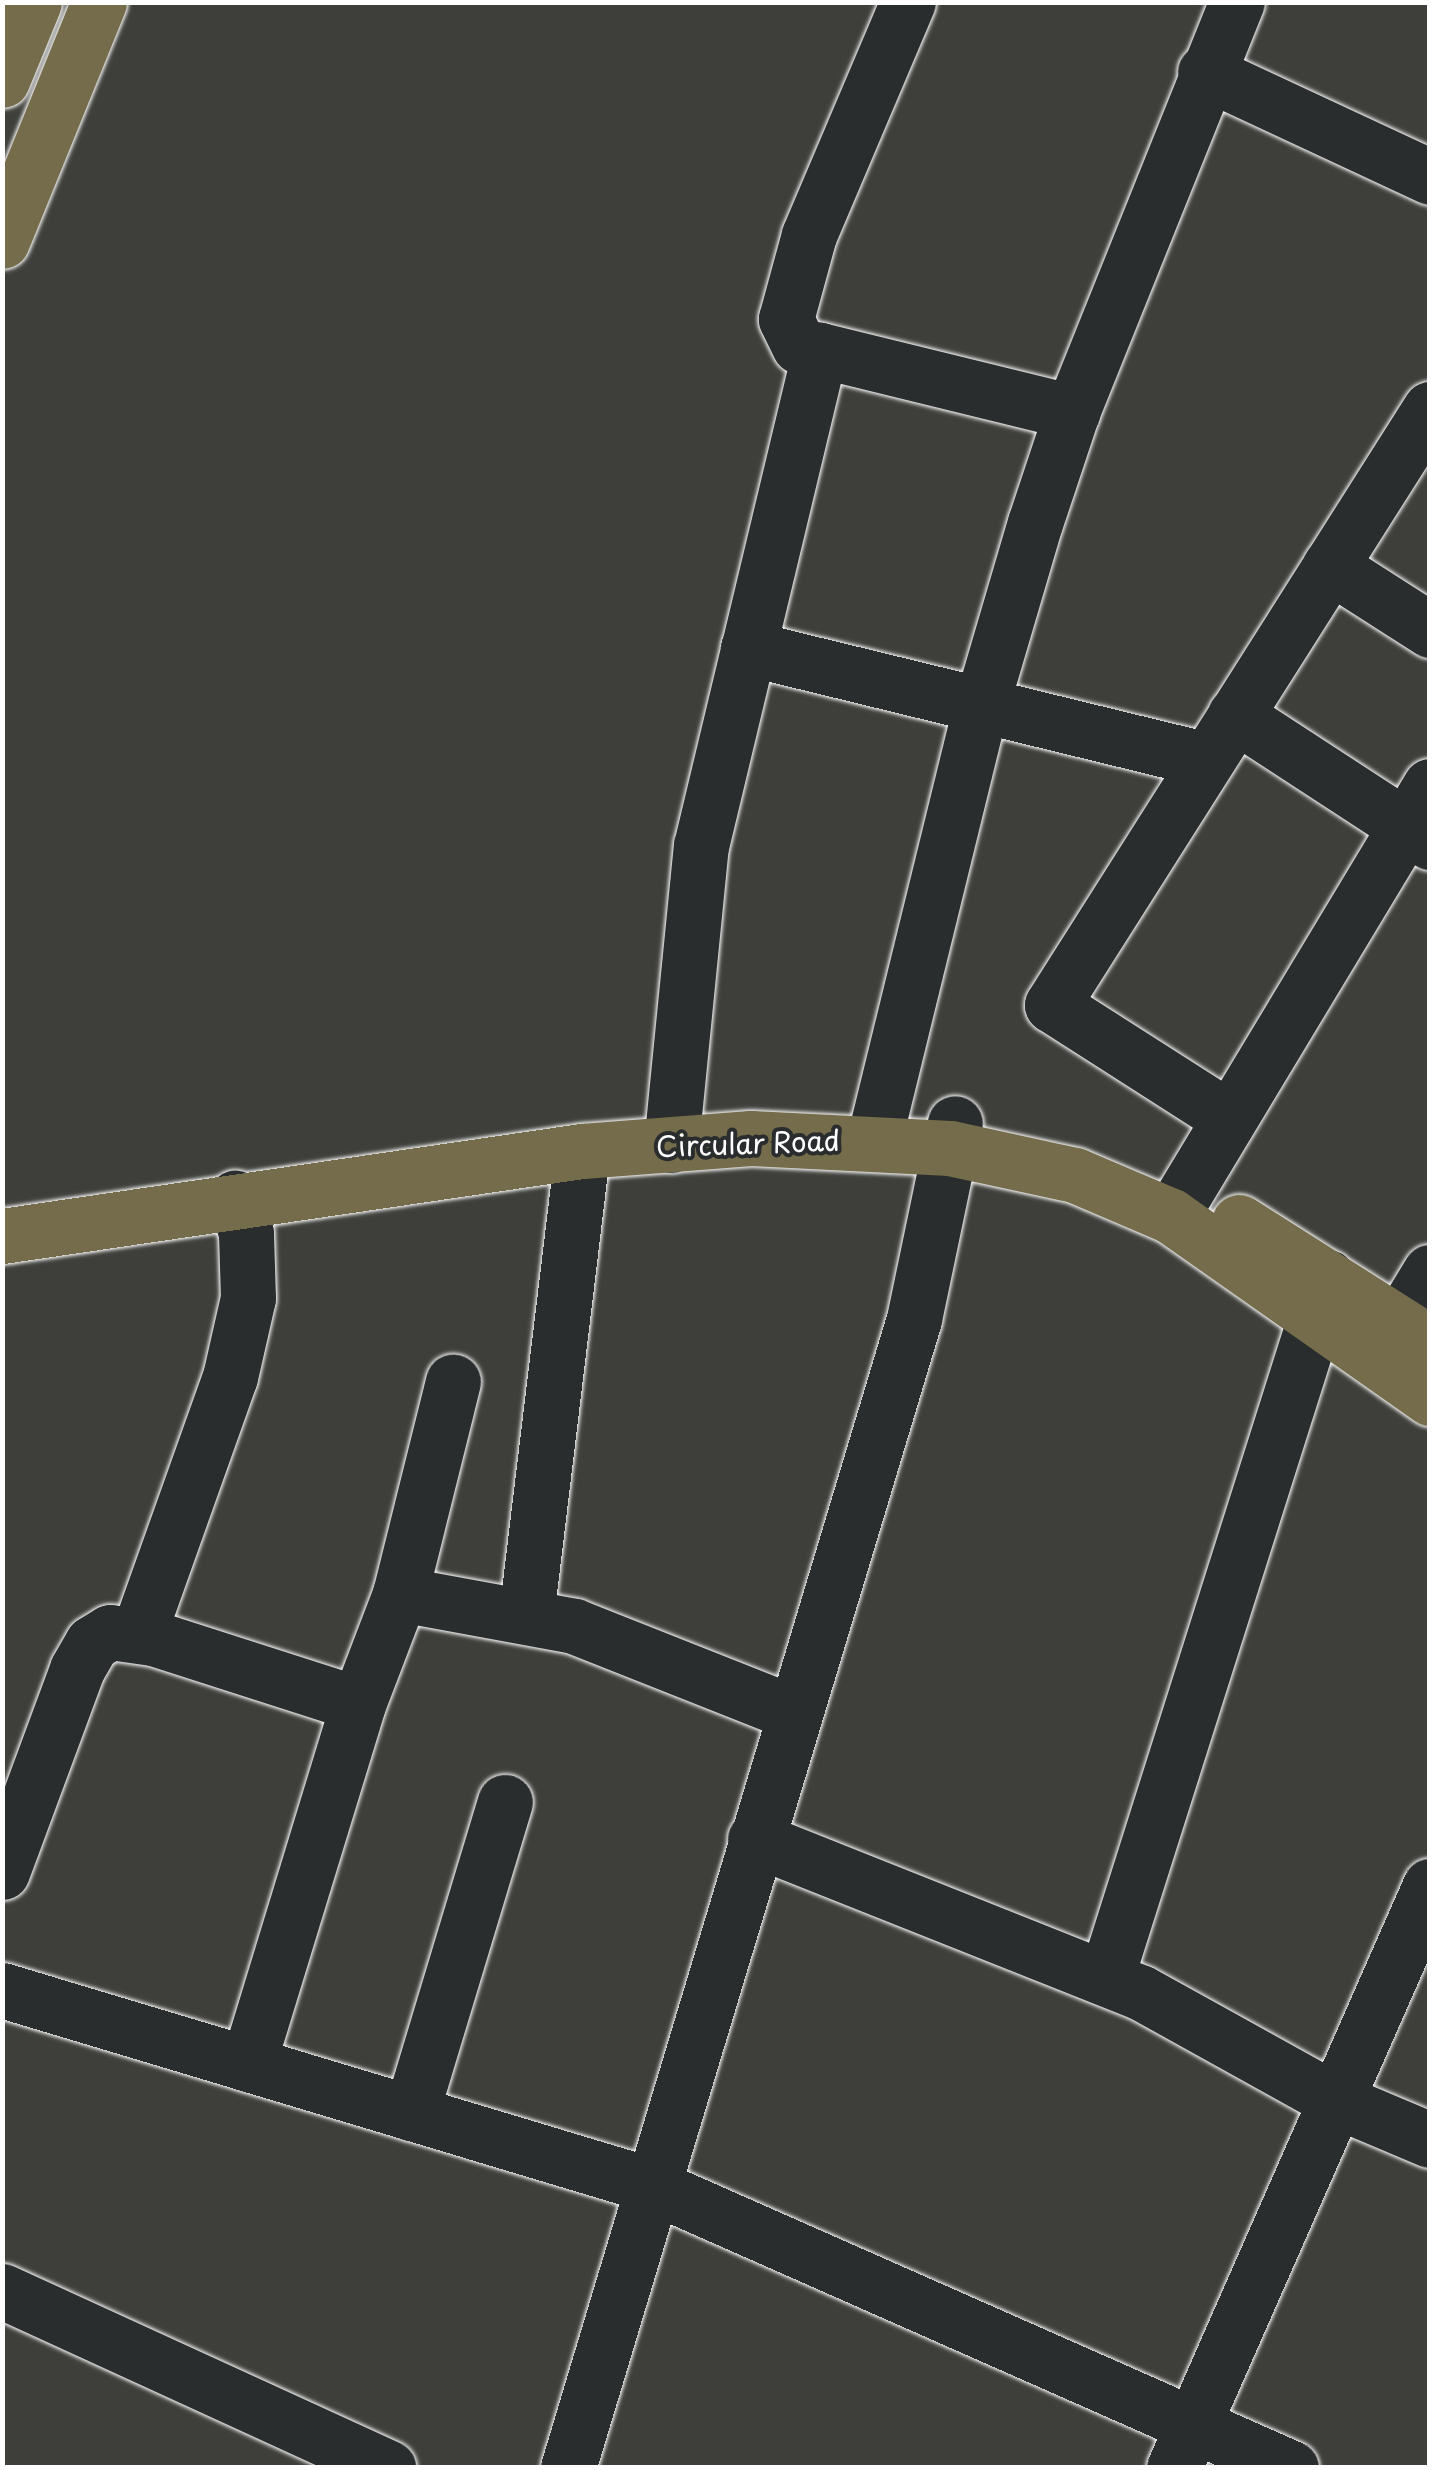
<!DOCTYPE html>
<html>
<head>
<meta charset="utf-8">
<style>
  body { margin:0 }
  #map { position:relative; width:1432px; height:2470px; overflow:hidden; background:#3e3e3a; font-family:"Playpen Sans",sans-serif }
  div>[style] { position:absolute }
  .roads { filter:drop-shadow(0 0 2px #fff) drop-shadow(0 0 2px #fff) }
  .minor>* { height:55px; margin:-27.5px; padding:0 27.5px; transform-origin:27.5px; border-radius:27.5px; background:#2a2d2e }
  .major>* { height:55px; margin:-27.5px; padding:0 27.5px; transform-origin:27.5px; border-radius:27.5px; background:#746c4b }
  span { translate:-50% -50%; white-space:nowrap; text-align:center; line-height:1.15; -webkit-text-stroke:8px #2a2d2e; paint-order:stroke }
  .street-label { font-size:28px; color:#fff }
  .frame { position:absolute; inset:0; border:5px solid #fff; pointer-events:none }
</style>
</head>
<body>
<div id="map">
  <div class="roads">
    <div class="minor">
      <div style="left:1205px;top:72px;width:248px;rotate:25deg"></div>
      <div style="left:820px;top:350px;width:260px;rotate:13.8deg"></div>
      <div style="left:1330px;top:566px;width:119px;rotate:32.6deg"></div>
      <div style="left:748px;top:648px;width:472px;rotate:13.7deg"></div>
      <div style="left:1235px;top:715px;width:233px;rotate:33.1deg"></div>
      <div style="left:1229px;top:1118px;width:210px;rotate:-147.4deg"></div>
      <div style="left:1052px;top:1005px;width:706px;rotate:-57.62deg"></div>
      <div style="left:874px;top:1140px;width:447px;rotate:-76.2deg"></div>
      <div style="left:981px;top:706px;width:191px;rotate:-73.6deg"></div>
      <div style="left:1035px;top:523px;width:117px;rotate:-71.6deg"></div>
      <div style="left:1072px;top:412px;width:442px;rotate:-68.1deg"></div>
      <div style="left:671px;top:1145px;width:301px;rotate:-84.3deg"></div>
      <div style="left:701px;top:846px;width:510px;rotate:-76.51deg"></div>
      <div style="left:820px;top:350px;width:21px;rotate:-169deg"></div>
      <div style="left:799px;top:346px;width:30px;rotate:-116deg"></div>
      <div style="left:786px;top:319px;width:87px;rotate:-74.7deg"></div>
      <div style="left:809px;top:235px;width:253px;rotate:-67deg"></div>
      <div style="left:1171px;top:1216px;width:502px;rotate:-58.94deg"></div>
      <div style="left:1377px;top:1359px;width:102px;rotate:-58.7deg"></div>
      <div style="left:400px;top:1594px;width:177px;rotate:10.4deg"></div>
      <div style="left:574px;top:1626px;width:237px;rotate:21.6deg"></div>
      <div style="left:526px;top:1616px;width:468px;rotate:-83.1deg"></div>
      <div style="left:138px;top:1635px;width:274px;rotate:-70.4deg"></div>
      <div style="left:230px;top:1377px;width:81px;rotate:-77.2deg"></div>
      <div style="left:248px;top:1298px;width:65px;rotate:-91.8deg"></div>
      <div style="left:246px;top:1233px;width:37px;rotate:-107deg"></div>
      <div style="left:755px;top:1839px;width:414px;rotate:21.7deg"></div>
      <div style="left:1140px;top:1992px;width:221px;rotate:29deg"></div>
      <div style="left:1333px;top:2099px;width:105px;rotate:22.9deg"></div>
      <div style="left:2px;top:1872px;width:216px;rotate:-69.7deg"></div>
      <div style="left:77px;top:1669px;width:30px;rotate:-60deg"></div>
      <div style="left:92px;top:1643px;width:21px;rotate:-31deg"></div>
      <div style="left:110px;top:1632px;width:43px;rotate:7.9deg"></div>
      <div style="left:153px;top:1638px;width:215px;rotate:17.8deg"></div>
      <div style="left:1106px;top:1978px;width:735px;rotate:-72.43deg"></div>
      <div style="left:2px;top:1990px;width:675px;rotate:16.72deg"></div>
      <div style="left:648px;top:2184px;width:703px;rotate:23.83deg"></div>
      <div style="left:248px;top:2064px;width:376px;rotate:-73deg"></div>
      <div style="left:358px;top:1704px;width:118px;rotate:-69.1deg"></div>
      <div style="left:400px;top:1594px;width:219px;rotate:-76deg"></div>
      <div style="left:411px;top:2113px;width:325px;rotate:-73.2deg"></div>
      <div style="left:2px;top:2291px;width:425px;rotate:24.6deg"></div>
      <div style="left:568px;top:2468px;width:1200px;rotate:-73.24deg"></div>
      <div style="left:914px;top:1319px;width:200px;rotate:-78.2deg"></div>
      <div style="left:1174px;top:2468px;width:636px;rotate:-66.26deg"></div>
    </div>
    <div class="major">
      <div style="left:2px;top:80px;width:84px;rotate:-67.7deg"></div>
      <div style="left:2px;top:241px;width:258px;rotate:-67.9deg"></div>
      <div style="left:1239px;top:1222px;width:226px;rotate:32.4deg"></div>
      <div style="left:2px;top:1236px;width:586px;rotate:-8.34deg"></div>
      <div style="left:582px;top:1151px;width:169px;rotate:-4.4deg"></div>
      <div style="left:751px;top:1138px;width:199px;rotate:2.9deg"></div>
      <div style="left:950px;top:1148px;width:128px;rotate:12.2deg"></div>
      <div style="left:1075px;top:1175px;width:104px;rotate:23.1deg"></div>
      <div style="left:1171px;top:1216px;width:317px;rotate:35.1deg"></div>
    </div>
  </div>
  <div class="street-label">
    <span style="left:748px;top:1143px;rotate:-2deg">Circular Road</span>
  </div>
  <div class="frame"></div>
</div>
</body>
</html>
